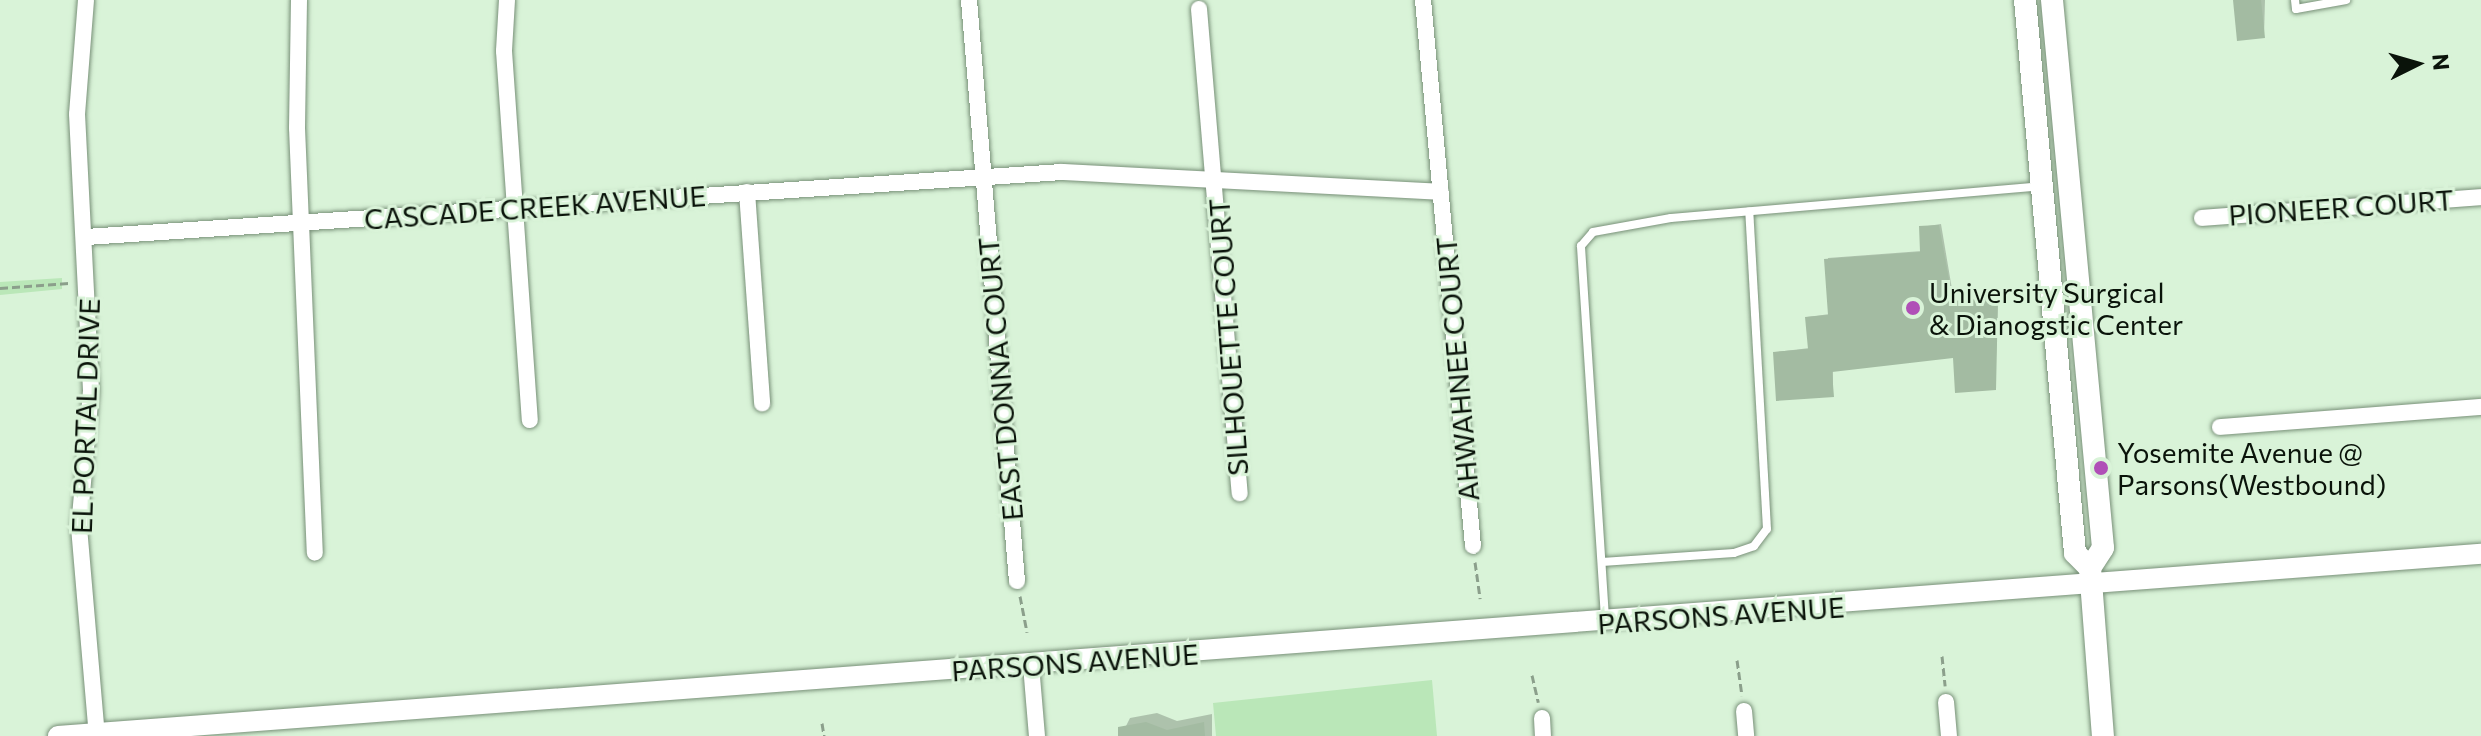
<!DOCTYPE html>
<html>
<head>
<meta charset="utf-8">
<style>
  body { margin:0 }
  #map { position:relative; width:2481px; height:736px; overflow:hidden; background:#d9f3d8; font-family:Commissioner,sans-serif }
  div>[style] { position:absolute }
  .green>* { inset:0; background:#bae7b8 }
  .shadow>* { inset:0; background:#0003 }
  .building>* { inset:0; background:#a3bba2 }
  .path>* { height:3px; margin-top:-1.5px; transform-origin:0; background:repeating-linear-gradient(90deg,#8b9f8b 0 8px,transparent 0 12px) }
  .roads { filter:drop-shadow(0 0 2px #789078) drop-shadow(0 0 2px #789078) }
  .service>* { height:8px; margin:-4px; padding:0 4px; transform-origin:4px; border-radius:4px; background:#fff }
  .minor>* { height:16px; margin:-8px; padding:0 8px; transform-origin:8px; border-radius:8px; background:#fff }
  .tertiary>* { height:20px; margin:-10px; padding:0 10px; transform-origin:10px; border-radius:10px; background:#fff }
  .secondary>* { height:22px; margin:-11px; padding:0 11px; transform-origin:11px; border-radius:11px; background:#fff }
  .dots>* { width:22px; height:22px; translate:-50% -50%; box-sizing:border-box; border:4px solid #d9f3d8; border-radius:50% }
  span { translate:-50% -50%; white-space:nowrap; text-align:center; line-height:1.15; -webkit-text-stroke:6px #d9f3d8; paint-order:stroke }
  .street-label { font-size:28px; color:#0a130a }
  .poi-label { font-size:28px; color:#0a130a }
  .left { translate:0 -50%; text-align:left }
  .north { position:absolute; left:2377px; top:24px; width:80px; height:80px; -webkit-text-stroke:6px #d9f3d8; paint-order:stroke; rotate:85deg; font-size:22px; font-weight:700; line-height:32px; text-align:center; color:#0a130a }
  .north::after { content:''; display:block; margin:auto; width:28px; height:36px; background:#0a130a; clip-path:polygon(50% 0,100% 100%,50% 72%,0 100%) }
</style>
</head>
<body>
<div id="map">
  <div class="green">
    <div style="clip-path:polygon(62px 278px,62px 289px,0 295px,0 282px)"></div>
    <div style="clip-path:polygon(1432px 680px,1437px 736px,1216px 736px,1213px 703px)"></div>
  </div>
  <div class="shadow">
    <div style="clip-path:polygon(2235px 0,2265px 0,2264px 36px)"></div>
    <div style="clip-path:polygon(1941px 224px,1954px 301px,1998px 298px,1995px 388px,1955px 356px,1833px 369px,1833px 395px,1775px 352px,1810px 348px,1807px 317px,1830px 314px,1828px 258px,1922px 251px,1921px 227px)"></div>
    <div style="clip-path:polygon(1157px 713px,1177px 721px,1212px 714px,1212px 736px,1121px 736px,1130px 718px)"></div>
  </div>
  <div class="building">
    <div style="clip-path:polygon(2233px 0,2261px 0,2265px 38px,2237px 41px)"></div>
    <div style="clip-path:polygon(1939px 225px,1953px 301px,1998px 298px,1996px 390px,1955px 393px,1953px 358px,1832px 372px,1834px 397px,1776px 401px,1773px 352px,1808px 349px,1805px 317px,1828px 315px,1824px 259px,1920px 252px,1919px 226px)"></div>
    <div style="clip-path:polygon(1146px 722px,1167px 730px,1204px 722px,1205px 736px,1118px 736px,1118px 727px)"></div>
  </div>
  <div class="path">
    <div style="left:0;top:288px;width:69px;rotate:-4.1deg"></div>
    <div style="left:1475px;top:562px;width:37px;rotate:82deg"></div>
    <div style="left:1020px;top:596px;width:37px;rotate:79deg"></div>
    <div style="left:1942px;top:656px;width:30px;rotate:84deg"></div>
    <div style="left:1737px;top:660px;width:36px;rotate:82deg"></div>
    <div style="left:1532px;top:675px;width:28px;rotate:77deg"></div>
    <div style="left:822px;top:723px;width:13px;rotate:81deg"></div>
  </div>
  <div class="roads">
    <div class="service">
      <div style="left:2295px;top:0;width:9px;rotate:84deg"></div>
      <div style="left:2296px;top:9px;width:51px;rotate:-10.2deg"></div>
      <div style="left:1602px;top:562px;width:132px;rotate:-3.9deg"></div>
      <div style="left:1734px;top:553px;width:21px;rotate:-19deg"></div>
      <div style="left:1754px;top:546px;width:21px;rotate:-53deg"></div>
      <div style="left:1767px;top:529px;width:318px;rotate:-93.2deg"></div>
      <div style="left:1605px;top:618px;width:373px;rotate:-93.7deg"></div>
      <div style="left:1581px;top:246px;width:18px;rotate:-49deg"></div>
      <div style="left:1593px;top:232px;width:79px;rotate:-10.2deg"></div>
      <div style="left:1671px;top:218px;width:371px;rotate:-4.9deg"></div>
    </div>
    <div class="minor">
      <div style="left:86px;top:0;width:114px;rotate:94.5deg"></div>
      <div style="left:77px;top:114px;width:277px;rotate:87.1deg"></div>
      <div style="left:91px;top:391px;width:137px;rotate:95deg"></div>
      <div style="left:79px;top:527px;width:210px;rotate:85.1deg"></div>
      <div style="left:299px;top:0;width:128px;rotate:90.9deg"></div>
      <div style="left:297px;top:128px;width:425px;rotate:87.6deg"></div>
      <div style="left:507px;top:0;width:51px;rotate:93.4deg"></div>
      <div style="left:504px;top:51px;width:370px;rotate:86deg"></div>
      <div style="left:969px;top:0;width:583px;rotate:85.28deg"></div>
      <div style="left:1423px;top:0;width:548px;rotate:84.77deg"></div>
      <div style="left:1199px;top:9px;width:486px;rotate:85.2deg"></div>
      <div style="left:747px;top:192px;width:212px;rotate:85.9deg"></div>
      <div style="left:2202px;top:218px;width:280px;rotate:-4.3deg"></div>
      <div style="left:86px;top:237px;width:978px;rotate:-3.81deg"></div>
      <div style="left:1062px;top:172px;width:379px;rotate:3deg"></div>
      <div style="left:2220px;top:427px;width:262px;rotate:-4.4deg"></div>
      <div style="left:1031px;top:665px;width:71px;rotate:85.2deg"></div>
      <div style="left:1946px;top:702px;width:34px;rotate:85deg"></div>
      <div style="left:1744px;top:711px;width:25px;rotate:85deg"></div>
      <div style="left:1542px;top:718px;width:18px;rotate:87deg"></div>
    </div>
    <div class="tertiary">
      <div style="left:58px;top:736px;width:2430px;rotate:-4.3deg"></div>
    </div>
    <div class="secondary">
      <div style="left:2025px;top:0;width:555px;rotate:84.83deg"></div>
      <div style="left:2075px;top:553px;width:21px;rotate:45deg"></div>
      <div style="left:2052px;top:0;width:550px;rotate:84.68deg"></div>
      <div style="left:2103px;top:548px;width:24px;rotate:123deg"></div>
      <div style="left:2090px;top:568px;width:169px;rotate:85.6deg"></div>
    </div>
  </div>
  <div class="dots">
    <div style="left:1913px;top:308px;background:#b04fb7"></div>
    <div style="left:2101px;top:468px;background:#b04fb7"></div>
  </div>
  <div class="street-label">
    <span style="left:535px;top:207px;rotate:-4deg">CASCADE CREEK AVENUE</span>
    <span style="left:2341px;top:207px;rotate:-4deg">PIONEER COURT</span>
    <span style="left:1228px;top:337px;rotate:-94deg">SILHOUETTE COURT</span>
    <span style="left:1457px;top:369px;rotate:-95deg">AHWAHNEE COURT</span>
    <span style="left:1000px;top:379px;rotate:-95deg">EAST DONNA COURT</span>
    <span style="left:85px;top:416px;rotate:-88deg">EL PORTAL DRIVE</span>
    <span style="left:1721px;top:615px;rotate:-4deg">PARSONS AVENUE</span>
    <span style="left:1075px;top:662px;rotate:-4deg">PARSONS AVENUE</span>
  </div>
  <div class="poi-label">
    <span class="left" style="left:1929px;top:308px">University Surgical<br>&amp; Dianogstic Center</span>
    <span class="left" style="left:2117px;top:468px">Yosemite Avenue @<br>Parsons(Westbound)</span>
  </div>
  <div class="north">N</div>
</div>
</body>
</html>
